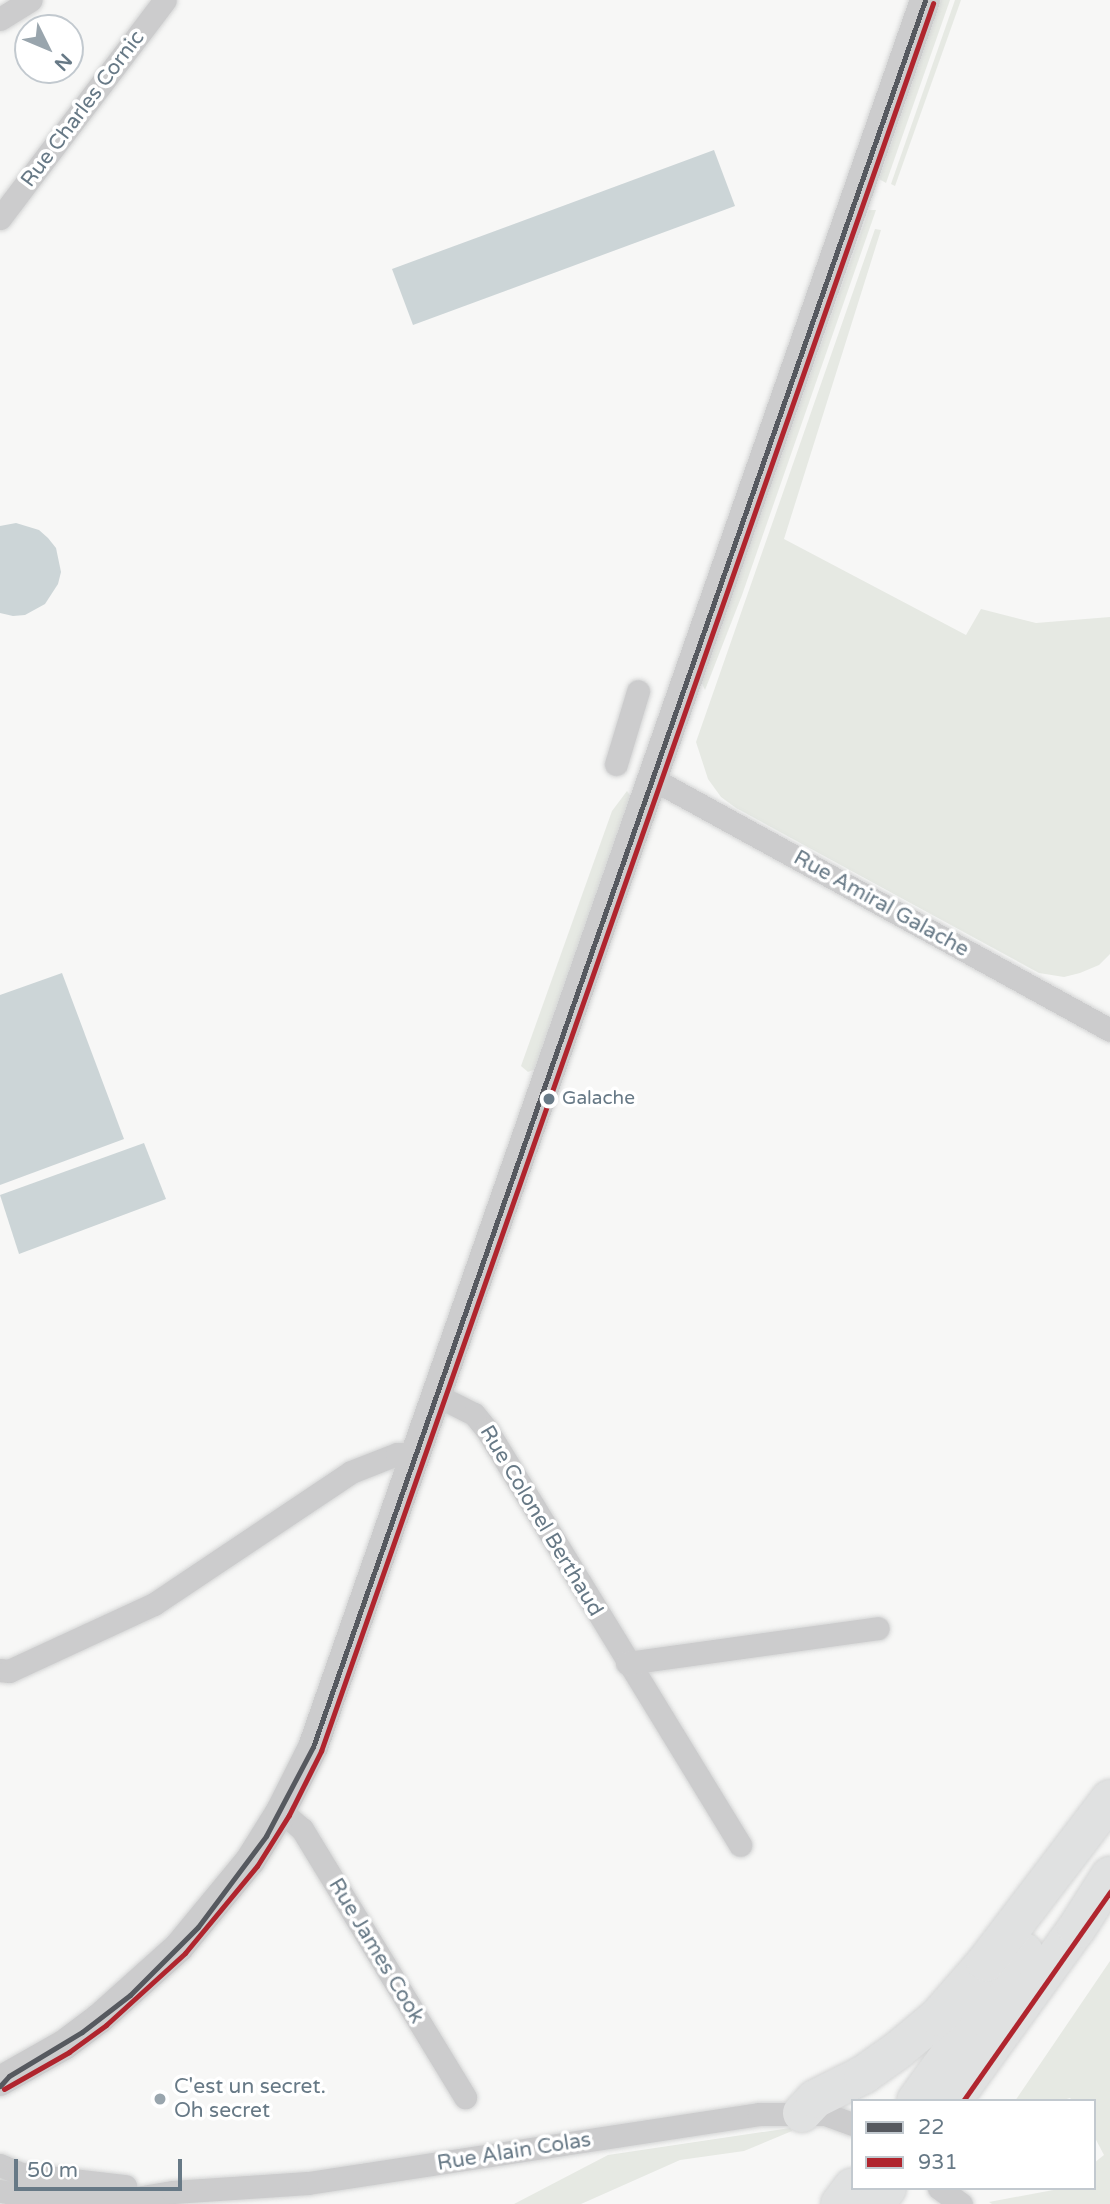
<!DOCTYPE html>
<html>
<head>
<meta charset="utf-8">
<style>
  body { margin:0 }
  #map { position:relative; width:1110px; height:2204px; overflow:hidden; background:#f7f7f6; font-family:"Varela Round",sans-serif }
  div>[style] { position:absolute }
  .green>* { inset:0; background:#e6e9e3 }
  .water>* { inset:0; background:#ccd5d7 }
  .roads { filter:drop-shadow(0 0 2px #d4d5d5) drop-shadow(0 0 2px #d4d5d5) }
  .minor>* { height:23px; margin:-11.5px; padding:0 11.5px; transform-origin:11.5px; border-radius:11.5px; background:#cccccd }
  .tertiary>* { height:30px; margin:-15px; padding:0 15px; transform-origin:15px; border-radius:15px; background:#cccccd }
  .trunk>* { height:38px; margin:-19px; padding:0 19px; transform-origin:19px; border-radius:19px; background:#e0e1e1 }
  .bus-1>* { height:5px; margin:-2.5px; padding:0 2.5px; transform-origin:2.5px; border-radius:2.5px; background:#56595f }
  .bus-2>* { height:5px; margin:-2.5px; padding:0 2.5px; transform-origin:2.5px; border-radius:2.5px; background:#b0252e }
  .dots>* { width:19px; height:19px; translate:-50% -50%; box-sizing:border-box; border:4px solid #fff; border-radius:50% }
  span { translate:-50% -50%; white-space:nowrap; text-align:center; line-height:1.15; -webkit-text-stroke:7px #fff; paint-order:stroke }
  .bus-label { font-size:19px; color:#677986 }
  .left { translate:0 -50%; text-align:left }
  .street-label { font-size:21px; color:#677986 }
  .poi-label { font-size:21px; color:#677986 }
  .legend { position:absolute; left:851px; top:2099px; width:245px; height:91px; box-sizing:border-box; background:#fff; border:2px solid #c2c9cf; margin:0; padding:9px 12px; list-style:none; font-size:21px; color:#677986 }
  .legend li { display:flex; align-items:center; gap:14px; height:35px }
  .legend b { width:35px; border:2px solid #c2c9cf }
  .north { position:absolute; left:14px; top:14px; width:70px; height:70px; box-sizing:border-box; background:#fff; border:2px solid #c2c9cf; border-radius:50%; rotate:133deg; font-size:19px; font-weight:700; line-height:28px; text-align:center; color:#677986 }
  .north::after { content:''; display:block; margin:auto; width:24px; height:32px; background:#99a5ad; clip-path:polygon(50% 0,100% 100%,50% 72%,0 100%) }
  .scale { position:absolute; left:14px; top:2159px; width:168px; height:32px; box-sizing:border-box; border:4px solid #677986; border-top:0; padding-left:9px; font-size:21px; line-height:24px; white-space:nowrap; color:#677986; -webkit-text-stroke:5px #fff; paint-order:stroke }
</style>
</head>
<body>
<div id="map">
  <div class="green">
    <div style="clip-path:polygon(941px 0,950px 0,886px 183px,879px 179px)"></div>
    <div style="clip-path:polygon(955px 0,961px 0,895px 186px,891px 184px)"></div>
    <div style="clip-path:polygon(869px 210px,876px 210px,742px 595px,705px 690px,701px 681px)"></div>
    <div style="clip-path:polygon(875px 229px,881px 230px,784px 539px,966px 635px,981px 609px,1036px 623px,1110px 617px,1110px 954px,1099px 965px,1080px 973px,1064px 977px,1039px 973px,736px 808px,721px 797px,708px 779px,696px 742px)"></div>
    <div style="clip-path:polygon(627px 791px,631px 797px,536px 1069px,528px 1072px,521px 1066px,612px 811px)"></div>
    <div style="clip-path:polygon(1110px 1961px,1110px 2204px,992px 2204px,989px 2202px,1064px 2188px,1094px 2188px,1094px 2163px,1104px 2155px,1094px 2136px,1094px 2101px,1073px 2101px,1070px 2098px,1060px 2101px,1015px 2101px)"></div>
    <div style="clip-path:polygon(790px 2128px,792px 2131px,744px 2151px,680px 2160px,581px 2204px,514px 2204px,608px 2155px)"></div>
  </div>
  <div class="water">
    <div style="clip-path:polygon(714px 150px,735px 206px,413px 325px,392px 269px)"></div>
    <div style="clip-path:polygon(16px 523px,39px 530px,48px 538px,56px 548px,61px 572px,58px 584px,45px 604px,25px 615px,13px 616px,0 613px,0 526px)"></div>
    <div style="clip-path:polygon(62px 973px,124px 1139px,0 1185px,0 995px)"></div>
    <div style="clip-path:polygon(144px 1143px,166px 1199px,19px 1254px,0 1195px)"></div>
  </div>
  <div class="roads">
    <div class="minor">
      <div style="left:0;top:19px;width:36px;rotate:-32deg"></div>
      <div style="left:0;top:218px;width:273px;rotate:-52.9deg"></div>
      <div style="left:616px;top:764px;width:76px;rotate:-73.2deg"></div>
      <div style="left:653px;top:779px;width:521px;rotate:28.78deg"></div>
      <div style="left:438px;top:1396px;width:40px;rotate:26.6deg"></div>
      <div style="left:474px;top:1414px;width:21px;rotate:51deg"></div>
      <div style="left:487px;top:1430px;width:486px;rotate:58.6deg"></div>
      <div style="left:627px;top:1663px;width:253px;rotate:-7.9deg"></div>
      <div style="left:0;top:1670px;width:9px;rotate:6deg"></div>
      <div style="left:9px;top:1671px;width:160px;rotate:-24.8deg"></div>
      <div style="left:154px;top:1604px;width:237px;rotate:-33.8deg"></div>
      <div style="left:351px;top:1472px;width:49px;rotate:-21.4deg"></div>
      <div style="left:397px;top:1454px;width:21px"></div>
      <div style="left:281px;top:1811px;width:28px;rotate:41deg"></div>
      <div style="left:302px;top:1829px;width:314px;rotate:58.7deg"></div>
      <div style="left:0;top:2165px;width:23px;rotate:23deg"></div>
      <div style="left:21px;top:2174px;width:105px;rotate:6.6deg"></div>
      <div style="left:939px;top:2188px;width:27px;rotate:36deg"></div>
      <div style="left:0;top:2191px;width:50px;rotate:9.3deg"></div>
      <div style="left:49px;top:2199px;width:81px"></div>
      <div style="left:130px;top:2199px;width:44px;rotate:-9.2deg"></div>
      <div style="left:173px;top:2192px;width:135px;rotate:-3.8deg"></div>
      <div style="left:308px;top:2183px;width:456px;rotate:-8.7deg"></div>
      <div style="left:759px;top:2114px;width:66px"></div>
      <div style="left:825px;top:2114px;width:30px;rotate:20deg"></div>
    </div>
    <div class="tertiary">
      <div style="left:0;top:2081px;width:73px;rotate:-29.4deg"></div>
      <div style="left:64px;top:2045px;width:45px;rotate:-36.9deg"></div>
      <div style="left:100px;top:2018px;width:106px;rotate:-41.9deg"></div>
      <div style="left:179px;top:1947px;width:112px;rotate:-50.5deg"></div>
      <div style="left:250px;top:1861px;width:59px;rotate:-58.2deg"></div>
      <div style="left:281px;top:1811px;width:72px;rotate:-63.4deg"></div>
      <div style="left:313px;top:1747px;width:1851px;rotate:-70.69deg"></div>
    </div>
    <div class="trunk">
      <div style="left:916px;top:2101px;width:184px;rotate:-54.1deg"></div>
      <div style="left:952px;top:2101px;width:213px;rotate:-54.2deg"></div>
      <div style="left:1077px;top:1928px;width:62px;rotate:-57.6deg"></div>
      <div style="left:802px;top:2113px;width:19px;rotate:-47deg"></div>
      <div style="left:815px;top:2099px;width:54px;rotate:-26.6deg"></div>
      <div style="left:863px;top:2075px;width:42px;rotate:-35.2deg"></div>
      <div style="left:897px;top:2051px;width:53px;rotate:-39.7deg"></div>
      <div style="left:938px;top:2017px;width:73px;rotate:-48.9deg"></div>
      <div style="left:986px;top:1962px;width:205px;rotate:-52.7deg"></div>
      <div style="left:840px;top:2204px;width:21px;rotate:-53deg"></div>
      <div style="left:876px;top:2204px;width:19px;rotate:-55deg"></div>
    </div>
  </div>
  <div class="bus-1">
    <div style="left:0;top:2086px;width:13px;rotate:-48deg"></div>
    <div style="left:9px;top:2076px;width:85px;rotate:-31.1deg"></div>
    <div style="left:82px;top:2032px;width:61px;rotate:-37.6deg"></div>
    <div style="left:130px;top:1995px;width:96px;rotate:-45deg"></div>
    <div style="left:198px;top:1927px;width:114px;rotate:-53.2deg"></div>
    <div style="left:266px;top:1836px;width:101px;rotate:-62.2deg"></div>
    <div style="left:313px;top:1747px;width:1851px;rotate:-70.69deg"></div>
  </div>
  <div class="bus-2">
    <div style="left:4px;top:2089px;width:75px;rotate:-29.6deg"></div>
    <div style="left:69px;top:2052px;width:46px;rotate:-36.1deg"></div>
    <div style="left:106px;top:2025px;width:107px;rotate:-42.3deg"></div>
    <div style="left:185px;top:1953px;width:113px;rotate:-50.4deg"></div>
    <div style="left:257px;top:1866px;width:60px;rotate:-57.9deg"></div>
    <div style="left:289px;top:1815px;width:72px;rotate:-63.4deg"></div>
    <div style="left:321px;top:1751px;width:1852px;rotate:-70.7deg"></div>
    <div style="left:963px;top:2101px;width:256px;rotate:-54.9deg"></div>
  </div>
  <div class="dots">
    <div style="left:549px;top:1099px;background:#677986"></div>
    <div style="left:160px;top:2099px;background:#99a5ad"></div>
  </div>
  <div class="bus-label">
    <span class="left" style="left:562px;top:1099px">Galache</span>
  </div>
  <div class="street-label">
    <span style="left:83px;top:109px;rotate:-53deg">Rue Charles Cornic</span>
    <span style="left:881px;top:904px;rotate:29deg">Rue Amiral Galache</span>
    <span style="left:541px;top:1521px;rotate:59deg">Rue Colonel Berthaud</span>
    <span style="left:376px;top:1951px;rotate:59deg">Rue James Cook</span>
    <span style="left:514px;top:2152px;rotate:-9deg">Rue Alain Colas</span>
  </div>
  <div class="poi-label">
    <span class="left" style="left:174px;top:2099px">C'est un secret.<br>Oh secret</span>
  </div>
  <ul class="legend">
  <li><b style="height:9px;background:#56595f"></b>22</li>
  <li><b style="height:9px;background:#b0252e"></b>931</li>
  </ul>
  <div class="north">N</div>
  <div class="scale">50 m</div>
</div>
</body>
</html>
